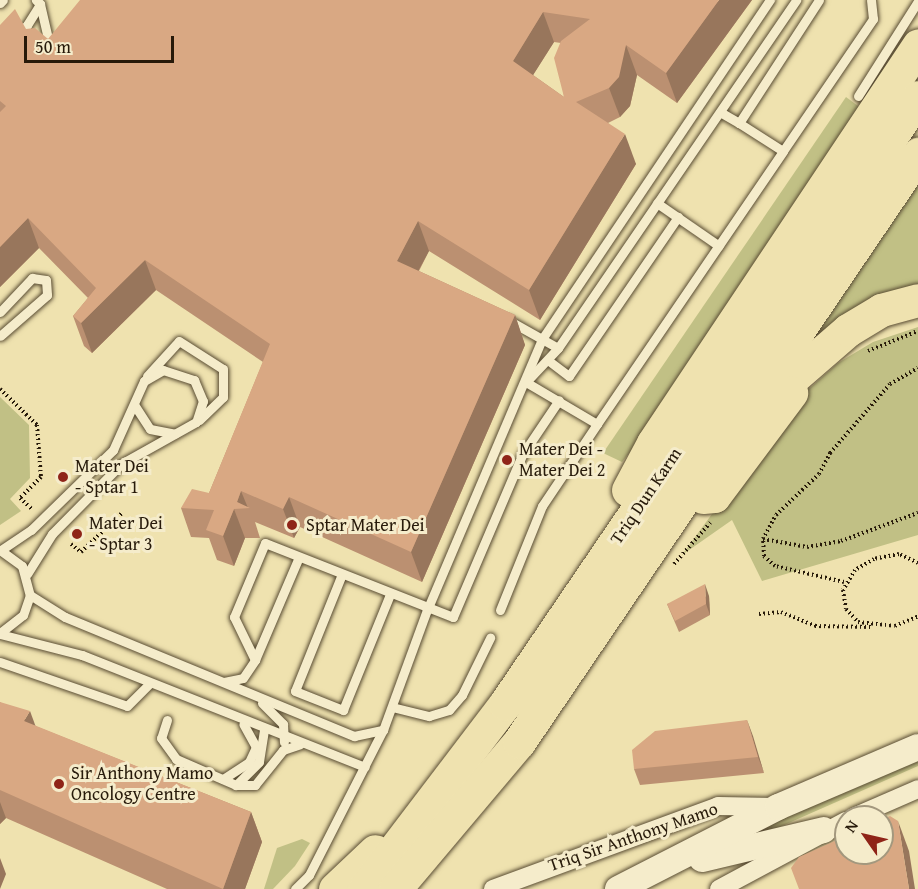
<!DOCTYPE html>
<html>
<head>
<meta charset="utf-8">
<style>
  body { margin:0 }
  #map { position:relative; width:918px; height:889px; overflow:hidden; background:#efe2af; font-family:"Gentium Book Plus",serif }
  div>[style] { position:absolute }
  .green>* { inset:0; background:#c1c085 }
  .path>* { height:4px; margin-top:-2px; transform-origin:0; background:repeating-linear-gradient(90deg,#271a0a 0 1.5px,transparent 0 4.5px) }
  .roads { filter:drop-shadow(0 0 2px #594c33) drop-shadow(0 0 2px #594c33) }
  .lane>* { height:9px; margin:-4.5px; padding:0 4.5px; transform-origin:4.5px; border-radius:4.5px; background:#f5eccb }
  .street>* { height:18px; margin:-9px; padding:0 9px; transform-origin:9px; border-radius:9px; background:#f5eccb }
  .secondary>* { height:26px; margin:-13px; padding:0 13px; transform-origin:13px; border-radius:13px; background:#f5eccb }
  .highway>* { height:33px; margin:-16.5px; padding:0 16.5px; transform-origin:16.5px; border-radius:16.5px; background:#efe2af }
  .wall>* { inset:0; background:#bb9071 }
  .shaded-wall>* { inset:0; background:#98765c }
  .building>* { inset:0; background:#d9a883 }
  .dots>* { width:16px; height:16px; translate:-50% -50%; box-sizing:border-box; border:3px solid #f5eccb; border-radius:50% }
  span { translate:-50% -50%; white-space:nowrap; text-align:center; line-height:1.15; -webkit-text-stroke:6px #f5eccb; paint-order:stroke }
  .poi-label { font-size:18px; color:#271a0a }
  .left { translate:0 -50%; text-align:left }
  .street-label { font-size:18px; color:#271a0a }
  .north { position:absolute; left:834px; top:805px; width:60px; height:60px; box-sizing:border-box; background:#f5eccb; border:2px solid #a3987e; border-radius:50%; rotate:304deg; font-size:16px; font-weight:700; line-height:24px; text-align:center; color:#271a0a }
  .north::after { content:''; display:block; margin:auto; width:21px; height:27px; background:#8f2418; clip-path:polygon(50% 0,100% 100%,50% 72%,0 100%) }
  .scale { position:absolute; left:24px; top:36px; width:150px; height:27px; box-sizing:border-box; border:3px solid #271a0a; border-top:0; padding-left:8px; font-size:18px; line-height:21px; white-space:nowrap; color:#271a0a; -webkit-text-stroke:4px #f5eccb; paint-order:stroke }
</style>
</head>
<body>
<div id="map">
  <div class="green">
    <div style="clip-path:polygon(846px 97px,862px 109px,639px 441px,622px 462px,603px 453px)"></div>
    <div style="clip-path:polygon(918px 178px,918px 290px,792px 363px)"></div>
    <div style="clip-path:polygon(918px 327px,918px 535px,762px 581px,732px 520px,682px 555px,793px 403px,838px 363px,873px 342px)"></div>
    <div style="clip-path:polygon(0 397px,29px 425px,30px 478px,10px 499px,21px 511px,0 525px)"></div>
    <div style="clip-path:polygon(918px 760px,918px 766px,757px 837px,754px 830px)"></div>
    <div style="clip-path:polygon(302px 839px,310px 843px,295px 866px,273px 889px,264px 889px,277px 848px)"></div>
  </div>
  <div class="path">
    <div style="left:868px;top:351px;width:54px;rotate:-21.8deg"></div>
    <div style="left:0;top:389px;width:52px;rotate:44.2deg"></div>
    <div style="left:37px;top:425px;width:52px;rotate:85.6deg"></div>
    <div style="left:41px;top:477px;width:30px;rotate:135deg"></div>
    <div style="left:20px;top:498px;width:16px;rotate:43deg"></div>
    <div style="left:763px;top:539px;width:45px;rotate:10.3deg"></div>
    <div style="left:807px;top:547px;width:35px;rotate:-10deg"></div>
    <div style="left:841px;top:541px;width:82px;rotate:-20deg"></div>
    <div style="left:71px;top:544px;width:13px;rotate:39deg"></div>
    <div style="left:81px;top:552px;width:58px;rotate:-43.6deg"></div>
    <div style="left:918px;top:563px;width:21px;rotate:-155deg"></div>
    <div style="left:899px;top:554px;width:25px;rotate:169deg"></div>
    <div style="left:874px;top:559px;width:22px;rotate:150deg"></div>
    <div style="left:855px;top:570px;width:23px;rotate:121deg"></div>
    <div style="left:843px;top:590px;width:19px;rotate:81deg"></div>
    <div style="left:846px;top:609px;width:18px;rotate:47deg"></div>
    <div style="left:858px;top:622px;width:37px;rotate:6deg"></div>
    <div style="left:895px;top:626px;width:25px;rotate:-23deg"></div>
    <div style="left:674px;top:564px;width:55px;rotate:-48.7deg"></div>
    <div style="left:844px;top:582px;width:71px;rotate:-166.9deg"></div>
    <div style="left:775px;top:566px;width:15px;rotate:-138deg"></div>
    <div style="left:764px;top:556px;width:17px;rotate:-93deg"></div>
    <div style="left:763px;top:539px;width:27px;rotate:-62deg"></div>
    <div style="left:776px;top:515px;width:59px;rotate:-43.6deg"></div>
    <div style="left:819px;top:474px;width:24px;rotate:-62deg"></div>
    <div style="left:830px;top:453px;width:91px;rotate:-49deg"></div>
    <div style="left:890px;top:384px;width:32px;rotate:-30deg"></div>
    <div style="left:759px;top:614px;width:22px;rotate:-5deg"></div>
    <div style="left:781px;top:612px;width:37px;rotate:22deg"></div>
    <div style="left:815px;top:626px;width:58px;rotate:1deg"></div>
  </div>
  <div class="roads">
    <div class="lane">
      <div style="left:819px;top:0;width:147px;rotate:123deg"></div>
      <div style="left:739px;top:123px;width:52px;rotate:32.5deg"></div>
      <div style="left:783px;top:151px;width:160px;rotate:-55.7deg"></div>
      <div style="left:873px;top:19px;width:19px;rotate:-96deg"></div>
      <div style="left:0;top:3px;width:4px;rotate:-45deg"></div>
      <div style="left:40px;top:4px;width:37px;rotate:77deg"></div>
      <div style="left:48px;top:40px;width:9px;rotate:117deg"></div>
      <div style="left:0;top:54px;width:40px;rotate:-47deg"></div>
      <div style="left:27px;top:25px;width:25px;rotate:-58deg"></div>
      <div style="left:40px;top:4px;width:6px;rotate:-135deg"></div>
      <div style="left:858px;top:96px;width:112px;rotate:-57.7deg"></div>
      <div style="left:720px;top:112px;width:22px;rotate:30deg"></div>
      <div style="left:657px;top:203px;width:75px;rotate:34.7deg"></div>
      <div style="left:0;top:312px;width:47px;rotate:-46.7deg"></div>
      <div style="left:32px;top:278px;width:14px;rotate:8deg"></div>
      <div style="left:46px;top:280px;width:15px;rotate:86deg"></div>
      <div style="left:47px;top:295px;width:62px;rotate:138.9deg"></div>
      <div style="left:508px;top:320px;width:57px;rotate:29.2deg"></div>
      <div style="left:549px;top:361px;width:25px;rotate:37deg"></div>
      <div style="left:569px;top:376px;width:193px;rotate:-55.6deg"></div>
      <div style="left:147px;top:376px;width:47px;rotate:-47.6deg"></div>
      <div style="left:179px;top:341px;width:52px;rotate:32.5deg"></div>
      <div style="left:223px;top:369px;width:28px;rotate:90deg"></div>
      <div style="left:223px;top:397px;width:33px;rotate:136deg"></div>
      <div style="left:528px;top:380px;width:44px;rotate:-46.8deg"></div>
      <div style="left:558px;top:348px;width:422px;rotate:-55.6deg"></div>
      <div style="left:135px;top:406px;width:27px;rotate:57deg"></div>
      <div style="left:150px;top:429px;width:25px;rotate:11deg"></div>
      <div style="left:597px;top:424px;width:330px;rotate:-55.7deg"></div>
      <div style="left:0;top:550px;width:27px;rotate:36deg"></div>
      <div style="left:22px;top:566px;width:30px;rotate:75deg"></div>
      <div style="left:30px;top:595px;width:21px;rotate:109deg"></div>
      <div style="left:23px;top:615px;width:29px;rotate:142deg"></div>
      <div style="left:1px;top:550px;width:36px;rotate:-34deg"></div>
      <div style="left:31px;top:530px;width:115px;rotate:-44.3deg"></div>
      <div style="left:113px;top:450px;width:76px;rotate:-65.8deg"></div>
      <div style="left:144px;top:381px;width:22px;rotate:-30deg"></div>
      <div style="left:163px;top:370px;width:33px;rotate:18deg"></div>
      <div style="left:194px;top:380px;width:23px;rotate:67deg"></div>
      <div style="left:203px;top:401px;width:22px;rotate:108deg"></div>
      <div style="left:196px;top:422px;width:86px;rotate:150.8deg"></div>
      <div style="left:121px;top:464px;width:98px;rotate:134.6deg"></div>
      <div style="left:52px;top:534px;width:47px;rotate:122deg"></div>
      <div style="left:342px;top:574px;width:126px;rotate:111.9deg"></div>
      <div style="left:295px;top:691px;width:52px;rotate:21.6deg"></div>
      <div style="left:343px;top:710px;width:125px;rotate:-67.9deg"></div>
      <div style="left:30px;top:595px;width:41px;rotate:32.2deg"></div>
      <div style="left:65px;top:617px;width:313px;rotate:22.4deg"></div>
      <div style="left:354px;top:736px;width:30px;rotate:-12deg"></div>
      <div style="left:500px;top:610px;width:112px;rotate:-68deg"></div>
      <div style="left:542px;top:506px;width:99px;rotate:-56.1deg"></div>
      <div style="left:597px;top:424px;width:82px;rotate:-149.4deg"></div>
      <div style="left:0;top:634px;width:85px;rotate:14.4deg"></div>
      <div style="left:82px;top:655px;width:304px;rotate:21.6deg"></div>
      <div style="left:255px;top:660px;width:48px;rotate:-116deg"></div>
      <div style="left:234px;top:617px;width:80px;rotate:-67.3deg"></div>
      <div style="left:265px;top:543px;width:202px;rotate:21.5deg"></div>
      <div style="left:453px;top:617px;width:176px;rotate:-66.9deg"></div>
      <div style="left:522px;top:455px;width:66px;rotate:-56.1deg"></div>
      <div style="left:0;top:662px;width:134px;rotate:19.1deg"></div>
      <div style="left:127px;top:706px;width:31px;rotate:-45deg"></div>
      <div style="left:224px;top:682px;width:19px;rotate:-12deg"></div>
      <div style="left:243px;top:678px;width:22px;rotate:-56deg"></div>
      <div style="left:255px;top:660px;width:112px;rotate:-66.9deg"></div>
      <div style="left:262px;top:703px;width:30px;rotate:45deg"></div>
      <div style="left:283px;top:724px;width:18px;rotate:87deg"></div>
      <div style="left:392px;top:707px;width:38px;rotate:14deg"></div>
      <div style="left:429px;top:716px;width:21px;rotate:-17deg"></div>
      <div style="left:449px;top:710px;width:20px;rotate:-49deg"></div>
      <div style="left:462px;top:695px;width:64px;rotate:-63.8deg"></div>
      <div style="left:167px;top:720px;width:19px;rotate:108deg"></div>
      <div style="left:161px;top:738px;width:26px;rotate:54deg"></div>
      <div style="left:176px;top:759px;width:65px;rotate:23.4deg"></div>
      <div style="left:264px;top:730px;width:32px;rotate:99deg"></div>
      <div style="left:259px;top:762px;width:33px;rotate:135deg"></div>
      <div style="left:236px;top:785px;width:19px"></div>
      <div style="left:255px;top:785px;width:45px;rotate:-51.3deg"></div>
      <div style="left:283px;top:750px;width:18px;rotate:-19deg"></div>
      <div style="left:223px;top:779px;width:31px;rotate:-33deg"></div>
      <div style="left:249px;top:762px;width:17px;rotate:-65deg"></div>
      <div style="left:256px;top:747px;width:26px;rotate:-119deg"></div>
      <div style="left:295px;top:889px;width:20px;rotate:-45deg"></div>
      <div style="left:309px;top:875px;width:163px;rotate:-63deg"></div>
      <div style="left:383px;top:730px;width:128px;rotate:-69.9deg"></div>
      <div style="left:427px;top:610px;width:294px;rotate:-67deg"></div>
      <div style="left:542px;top:339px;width:409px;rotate:-56.1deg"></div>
    </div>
    <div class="street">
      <div style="left:854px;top:817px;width:70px;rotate:-23.6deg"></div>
      <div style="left:493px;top:889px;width:240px;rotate:-20.2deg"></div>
      <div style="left:718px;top:806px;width:56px;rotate:1deg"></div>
      <div style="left:719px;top:889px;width:144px;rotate:-28.2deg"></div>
    </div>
    <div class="secondary">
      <div style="left:702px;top:859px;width:125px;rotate:-13.4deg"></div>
      <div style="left:618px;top:889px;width:180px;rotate:-27.1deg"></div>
      <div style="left:778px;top:807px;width:152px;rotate:-23.2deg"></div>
    </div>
    <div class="highway">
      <div style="left:769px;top:406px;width:31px;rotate:-52deg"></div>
      <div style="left:788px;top:382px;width:79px;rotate:-40.9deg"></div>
      <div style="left:848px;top:330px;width:39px;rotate:-31deg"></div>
      <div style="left:881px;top:310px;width:38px;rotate:-15deg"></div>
      <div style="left:628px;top:490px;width:53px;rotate:-62deg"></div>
      <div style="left:653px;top:443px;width:478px;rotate:-56.3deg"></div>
      <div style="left:703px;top:497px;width:11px;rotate:-5deg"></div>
      <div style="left:714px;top:496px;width:129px;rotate:-53.2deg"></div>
      <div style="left:335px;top:889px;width:55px;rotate:-43.5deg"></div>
      <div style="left:364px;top:889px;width:233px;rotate:-52.7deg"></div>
      <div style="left:505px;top:704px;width:734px;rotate:-55.77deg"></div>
      <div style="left:395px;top:889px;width:192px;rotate:-49.9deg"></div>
      <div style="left:519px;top:742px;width:711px;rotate:-55.84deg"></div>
    </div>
  </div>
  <div class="wall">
    <div style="clip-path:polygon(evenodd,752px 0,677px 103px,637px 75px,630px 106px,620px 117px,608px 123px,636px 164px,540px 320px,429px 251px,419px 271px,515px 315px,525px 345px,422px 582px,300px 527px,294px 538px,255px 522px,260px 538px,245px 538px,234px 566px,217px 560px,209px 538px,191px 537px,181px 508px,209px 493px,263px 362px,156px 290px,92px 353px,84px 346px,73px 316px,88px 298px,39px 248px,0 287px,0 25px,26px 29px,48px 39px,752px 0,554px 42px,561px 43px,564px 97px,533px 75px,554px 42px)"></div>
    <div style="clip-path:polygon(709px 596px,710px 615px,679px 632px,667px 604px)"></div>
    <div style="clip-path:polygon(0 702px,35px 726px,251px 812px,262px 842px,245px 889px,167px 889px,6px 818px,0 824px)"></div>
    <div style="clip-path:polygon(747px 720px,764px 773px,640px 785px,634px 769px)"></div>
  </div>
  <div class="shaded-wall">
    <div style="clip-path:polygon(719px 0,752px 0,677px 103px,666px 73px)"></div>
    <div style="clip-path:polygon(543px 12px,554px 42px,523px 91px,513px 61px)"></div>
    <div style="clip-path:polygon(626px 45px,637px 75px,630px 106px,620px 117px,609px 88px)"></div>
    <div style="clip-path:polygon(625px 134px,636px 164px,540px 320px,529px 290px)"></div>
    <div style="clip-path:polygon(28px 218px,39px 248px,0 287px,0 247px)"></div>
    <div style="clip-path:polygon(418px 221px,429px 251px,408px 290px,397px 261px)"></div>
    <div style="clip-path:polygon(145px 260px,156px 290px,92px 353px,81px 323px)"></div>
    <div style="clip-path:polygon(515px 315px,525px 345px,422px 582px,411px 552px)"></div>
    <div style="clip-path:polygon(241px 491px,248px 508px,237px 502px)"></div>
    <div style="clip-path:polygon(289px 497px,300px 527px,294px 538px,283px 509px)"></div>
    <div style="clip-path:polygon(234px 509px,245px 538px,234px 566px,223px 536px)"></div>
    <div style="clip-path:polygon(705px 584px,709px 596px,710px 615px,706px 604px)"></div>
    <div style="clip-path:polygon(30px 711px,41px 741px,24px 721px)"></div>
    <div style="clip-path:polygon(747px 720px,753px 736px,764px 773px,758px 757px)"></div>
    <div style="clip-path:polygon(0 802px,6px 818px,0 824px)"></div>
    <div style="clip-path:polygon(251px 812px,262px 842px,245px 889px,223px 889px)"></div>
    <div style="clip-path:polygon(898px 821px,909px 851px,915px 889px,909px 889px)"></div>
    <div style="clip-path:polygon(0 858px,6px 874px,0 889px)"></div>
  </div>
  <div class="building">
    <div style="clip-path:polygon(evenodd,80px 0,719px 0,666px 73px,626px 45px,619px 77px,609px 88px,576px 102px,625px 134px,529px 290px,418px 221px,397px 261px,515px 315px,411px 552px,289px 497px,283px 509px,241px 491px,237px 502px,250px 508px,234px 509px,223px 536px,206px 530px,214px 510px,181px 508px,192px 489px,209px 493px,270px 344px,145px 260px,81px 323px,73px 316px,96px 288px,28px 218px,0 247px,0 112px,6px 106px,0 101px,0 25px,15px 9px,26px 29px,35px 28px,48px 39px,80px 0,543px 12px,590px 19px,561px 41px,554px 58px,564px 97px,513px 61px,543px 12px)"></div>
    <div style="clip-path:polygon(705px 584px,706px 604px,675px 621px,667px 604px)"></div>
    <div style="clip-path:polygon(0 702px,30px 711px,24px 721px,251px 812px,223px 889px,0 790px)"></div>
    <div style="clip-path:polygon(747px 720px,758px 757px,634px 769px,632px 750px,655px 731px)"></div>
    <div style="clip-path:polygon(890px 816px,898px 821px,909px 889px,799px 889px,791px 868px,799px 857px,846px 836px,846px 853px,882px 853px,882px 819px)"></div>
  </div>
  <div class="dots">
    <div style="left:507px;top:460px;background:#8f2418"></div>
    <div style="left:63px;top:477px;background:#8f2418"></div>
    <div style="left:292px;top:525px;background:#8f2418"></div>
    <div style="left:77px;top:534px;background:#8f2418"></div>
    <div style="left:59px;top:784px;background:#8f2418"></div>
  </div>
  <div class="poi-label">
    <span class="left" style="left:519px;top:460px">Mater Dei -<br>Mater Dei 2</span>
    <span class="left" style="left:75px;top:477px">Mater Dei<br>- Sptar 1</span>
    <span class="left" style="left:89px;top:534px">Mater Dei<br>- Sptar 3</span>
    <span class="left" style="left:306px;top:525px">Sptar Mater Dei</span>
    <span class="left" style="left:71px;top:784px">Sir Anthony Mamo<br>Oncology Centre</span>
  </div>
  <div class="street-label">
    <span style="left:646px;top:496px;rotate:-56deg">Triq Dun Karm</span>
    <span style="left:633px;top:837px;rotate:-19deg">Triq Sir Anthony Mamo</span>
  </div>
  <div class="north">N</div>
  <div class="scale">50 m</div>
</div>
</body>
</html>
